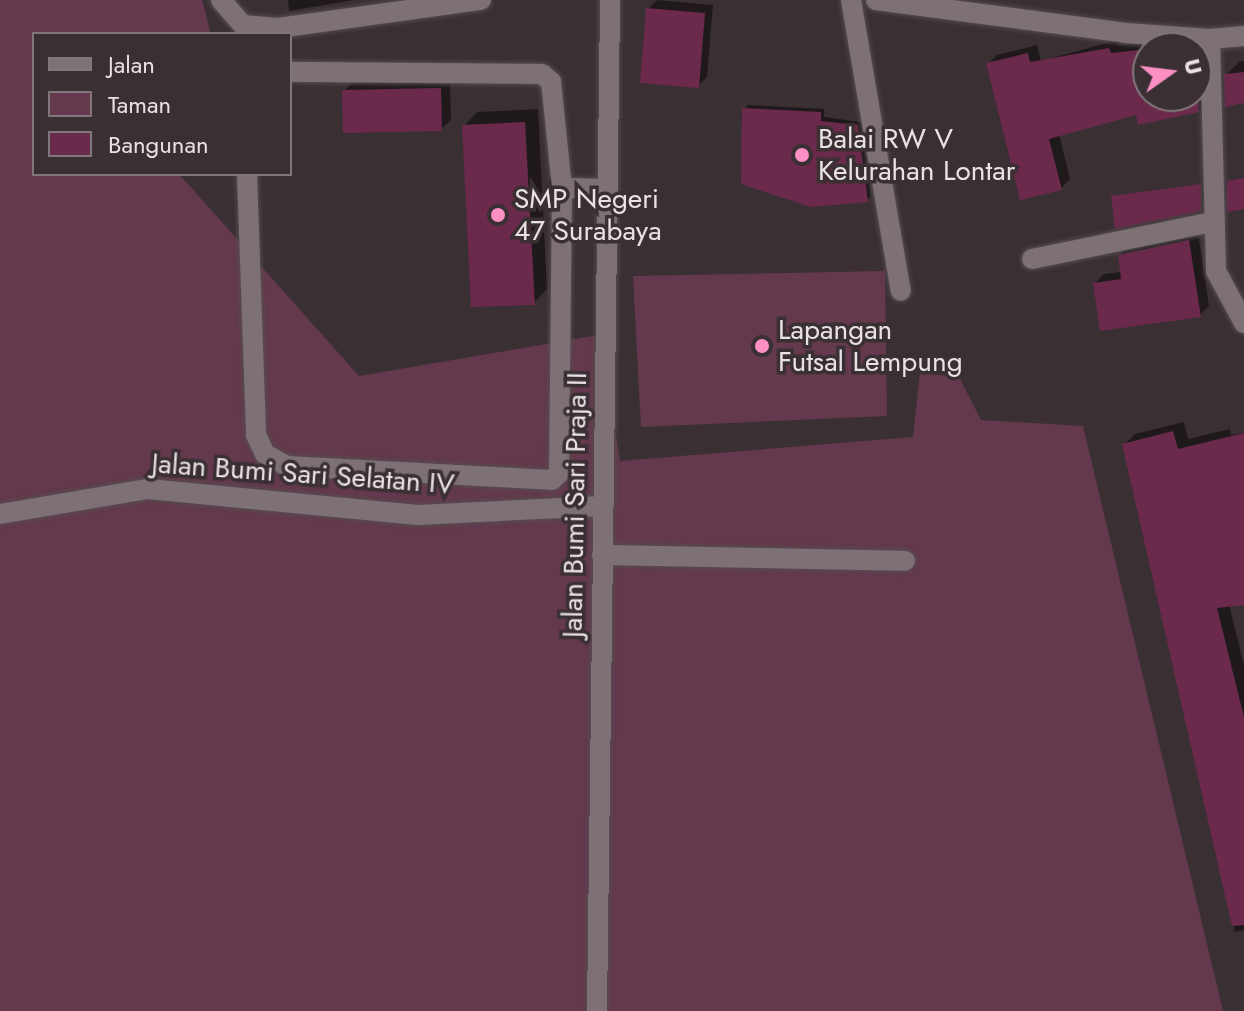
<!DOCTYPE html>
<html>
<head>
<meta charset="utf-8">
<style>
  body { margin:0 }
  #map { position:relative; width:1244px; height:1011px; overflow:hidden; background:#3a3034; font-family:Jost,sans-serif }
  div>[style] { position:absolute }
  .green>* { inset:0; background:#64384d }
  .shadow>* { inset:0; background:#0007 }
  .building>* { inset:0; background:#6b294b }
  .roads { filter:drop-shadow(0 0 2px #554d50) drop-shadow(0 0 2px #554d50) }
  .lane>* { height:20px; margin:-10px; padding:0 10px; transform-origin:10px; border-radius:10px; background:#7d7176 }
  .street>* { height:20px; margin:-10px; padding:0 10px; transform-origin:10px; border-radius:10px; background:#7d7176 }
  .dots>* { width:22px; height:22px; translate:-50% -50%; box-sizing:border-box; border:4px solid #3a3034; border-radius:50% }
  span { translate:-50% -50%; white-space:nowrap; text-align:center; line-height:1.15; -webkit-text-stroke:7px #3a3034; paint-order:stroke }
  .poi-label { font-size:28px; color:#e9e2e5 }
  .left { translate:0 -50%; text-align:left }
  .street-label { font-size:28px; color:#e9e2e5 }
  .legend { position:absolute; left:32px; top:32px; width:260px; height:144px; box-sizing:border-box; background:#3a3034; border:2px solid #80777b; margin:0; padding:10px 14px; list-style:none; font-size:24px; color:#e9e2e5 }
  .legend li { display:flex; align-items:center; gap:16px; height:40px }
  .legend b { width:40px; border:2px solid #80777b }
  .north { position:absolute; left:1132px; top:32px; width:80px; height:80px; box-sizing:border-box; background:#3a3034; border:2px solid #80777b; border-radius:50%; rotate:76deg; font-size:22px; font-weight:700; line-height:32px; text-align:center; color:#e9e2e5 }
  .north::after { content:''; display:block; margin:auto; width:28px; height:36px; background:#fc8fc3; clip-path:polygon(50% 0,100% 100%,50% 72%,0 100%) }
</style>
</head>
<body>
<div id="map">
  <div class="green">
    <div style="clip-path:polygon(0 0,202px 0,211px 34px,34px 34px,34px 174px,179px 174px,359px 376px,599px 335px,620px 461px,913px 437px,920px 373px,959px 377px,981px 420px,1083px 426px,1223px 1011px,0 1011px)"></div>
    <div style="clip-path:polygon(885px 271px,887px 416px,641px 427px,633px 276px)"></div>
  </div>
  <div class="shadow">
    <div style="clip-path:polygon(288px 0,354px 0,289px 11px)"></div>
    <div style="clip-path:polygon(657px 0,713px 5px,707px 77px,698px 86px,648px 9px)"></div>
    <div style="clip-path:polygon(1118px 40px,1119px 45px,1191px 42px,1191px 48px,1148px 48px,1148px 96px,1196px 96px,1196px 70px,1206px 69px,1207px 101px,1198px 111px,1138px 113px,1059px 134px,1070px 179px,1061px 188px,988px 64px,997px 55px,1037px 45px,1041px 61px)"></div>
    <div style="clip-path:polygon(1240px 61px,1244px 61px,1244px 101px,1226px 75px)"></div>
    <div style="clip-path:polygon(450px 80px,451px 120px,441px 129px,344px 91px,353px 82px)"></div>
    <div style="clip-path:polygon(748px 105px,824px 109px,824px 117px,861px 122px,871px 196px,867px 200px,744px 109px)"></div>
    <div style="clip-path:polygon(538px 109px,547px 289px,534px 303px,464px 126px,477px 112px)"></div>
    <div style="clip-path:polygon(1198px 232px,1209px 306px,1200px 315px,1095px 283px,1104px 274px,1122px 272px,1120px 255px,1129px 246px)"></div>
    <div style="clip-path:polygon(1184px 422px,1188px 439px,1230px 429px,1231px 435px,1244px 433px,1244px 484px,1202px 495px,1244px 665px,1244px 930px,1235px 932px,1124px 445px,1135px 434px)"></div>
  </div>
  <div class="building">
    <div style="clip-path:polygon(646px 8px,705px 13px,699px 88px,640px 83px)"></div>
    <div style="clip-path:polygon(1109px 48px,1111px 53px,1148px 49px,1148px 96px,1196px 96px,1198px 77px,1199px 112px,1138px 125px,1136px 115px,1049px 139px,1062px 190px,1020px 200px,986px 63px,1028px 53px,1030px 62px)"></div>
    <div style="clip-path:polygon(1244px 72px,1244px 103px,1225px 107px,1224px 74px)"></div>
    <div style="clip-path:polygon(441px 88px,442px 131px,343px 133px,342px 90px)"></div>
    <div style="clip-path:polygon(742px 108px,821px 112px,821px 121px,858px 125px,868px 202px,811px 207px,741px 184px)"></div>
    <div style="clip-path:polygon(525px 122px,535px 305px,471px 307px,462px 125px)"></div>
    <div style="clip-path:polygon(1244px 178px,1244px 209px,1227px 212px,1227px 181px)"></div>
    <div style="clip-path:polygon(1201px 184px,1201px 211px,1115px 229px,1111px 196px)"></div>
    <div style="clip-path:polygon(1189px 240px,1201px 317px,1100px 331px,1093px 283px,1121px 279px,1118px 255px)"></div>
    <div style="clip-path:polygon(1173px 431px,1178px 449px,1244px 433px,1244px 605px,1217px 608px,1244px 717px,1244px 925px,1232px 926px,1122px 444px)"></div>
  </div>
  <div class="roads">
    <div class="lane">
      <div style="left:247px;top:174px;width:261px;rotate:88deg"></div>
      <div style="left:256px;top:435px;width:21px;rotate:65deg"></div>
      <div style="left:265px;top:454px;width:25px;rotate:29deg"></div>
      <div style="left:287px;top:466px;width:265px;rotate:3deg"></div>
      <div style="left:552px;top:480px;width:10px;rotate:-45deg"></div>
      <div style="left:559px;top:473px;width:285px;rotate:-89.4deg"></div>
      <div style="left:562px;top:188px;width:107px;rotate:-95.9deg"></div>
      <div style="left:551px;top:82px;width:12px;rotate:-138deg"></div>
      <div style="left:542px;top:74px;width:252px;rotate:-179.5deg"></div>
      <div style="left:562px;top:188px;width:45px;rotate:1.3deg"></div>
      <div style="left:602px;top:555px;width:303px;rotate:1.1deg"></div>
    </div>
    <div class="street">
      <div style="left:221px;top:0;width:33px;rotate:49deg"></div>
      <div style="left:243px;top:25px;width:35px;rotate:5deg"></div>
      <div style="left:278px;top:28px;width:205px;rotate:-7.9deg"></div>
      <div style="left:851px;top:0;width:295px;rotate:80.3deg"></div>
      <div style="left:876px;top:0;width:252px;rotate:7.5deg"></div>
      <div style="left:1126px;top:33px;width:84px;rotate:4.1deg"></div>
      <div style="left:1210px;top:39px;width:34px;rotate:-5deg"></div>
      <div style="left:1210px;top:39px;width:232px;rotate:88.5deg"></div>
      <div style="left:1216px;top:271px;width:59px;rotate:61.7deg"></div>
      <div style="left:1032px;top:259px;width:184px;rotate:-11.6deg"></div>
      <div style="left:0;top:514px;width:150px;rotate:-9.6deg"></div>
      <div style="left:148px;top:489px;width:271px;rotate:5.5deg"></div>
      <div style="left:418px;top:515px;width:185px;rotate:-2.8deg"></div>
      <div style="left:597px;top:1011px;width:1011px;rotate:-89.26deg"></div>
    </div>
  </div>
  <div class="dots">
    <div style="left:802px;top:155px;background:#fc8fc3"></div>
    <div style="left:498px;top:215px;background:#fc8fc3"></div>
    <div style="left:762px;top:346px;background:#fc8fc3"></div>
  </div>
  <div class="poi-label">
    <span class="left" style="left:818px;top:155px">Balai RW V<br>Kelurahan Lontar</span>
    <span class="left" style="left:514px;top:215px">SMP Negeri<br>47 Surabaya</span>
    <span class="left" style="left:778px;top:346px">Lapangan<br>Futsal Lempung</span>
  </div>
  <div class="street-label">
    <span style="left:303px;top:474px;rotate:4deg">Jalan Bumi Sari Selatan IV</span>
    <span style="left:575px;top:505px;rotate:-89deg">Jalan Bumi Sari Praja II</span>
  </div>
  <ul class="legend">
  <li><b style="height:10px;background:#7d7176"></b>Jalan</li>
  <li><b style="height:22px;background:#64384d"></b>Taman</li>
  <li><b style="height:22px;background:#6b294b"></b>Bangunan</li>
  </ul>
  <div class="north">U</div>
</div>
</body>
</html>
